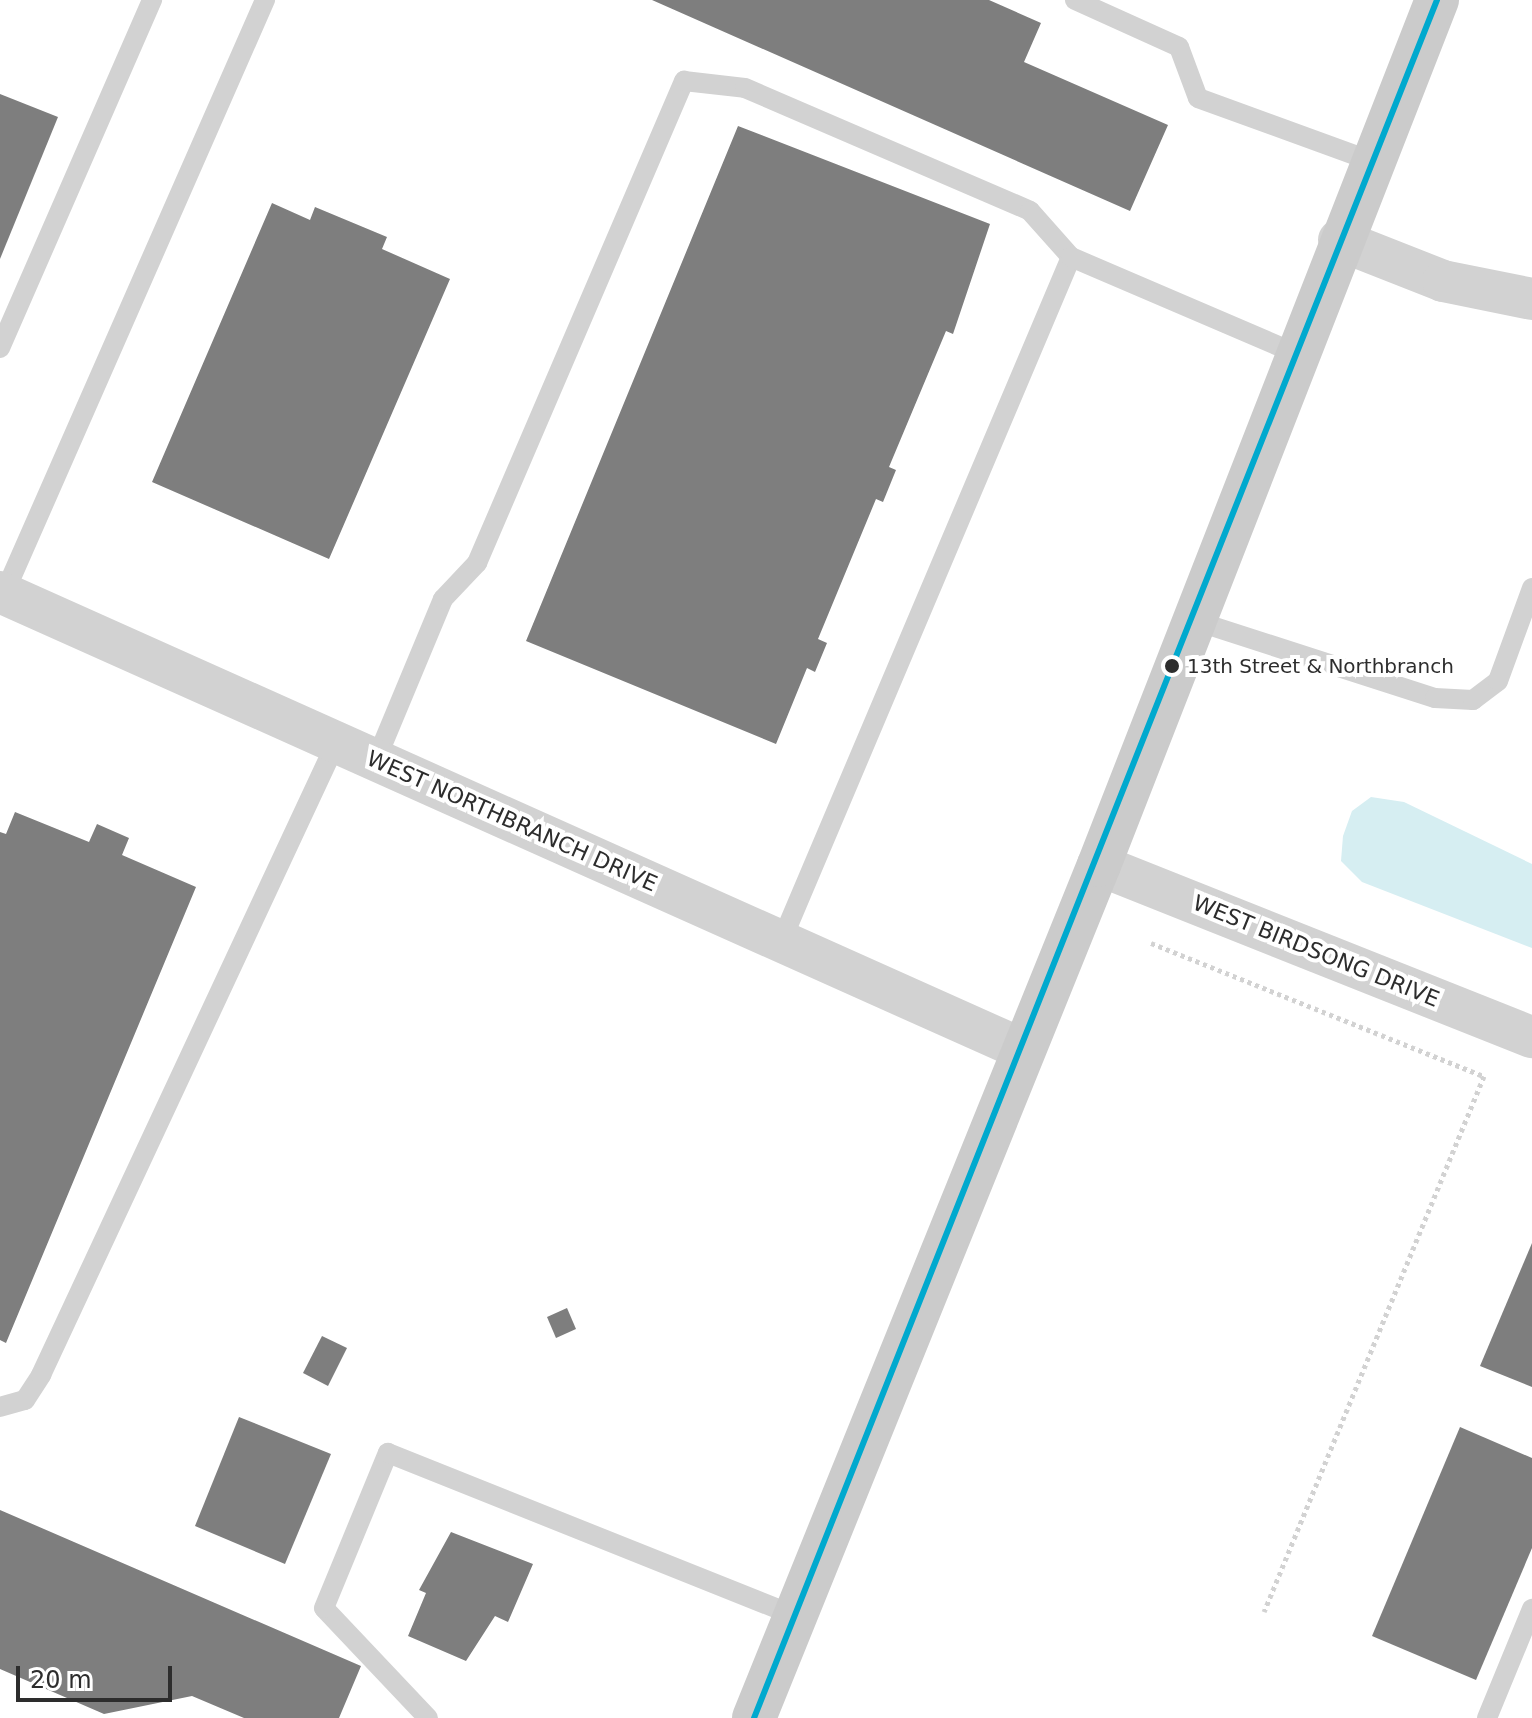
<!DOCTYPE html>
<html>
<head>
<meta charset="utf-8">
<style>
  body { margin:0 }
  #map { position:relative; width:1532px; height:1718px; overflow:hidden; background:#fff; font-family:"DejaVu Sans",sans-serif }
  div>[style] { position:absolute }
  .water>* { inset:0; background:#d6eef2 }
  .building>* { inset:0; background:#7e7e7e }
  .path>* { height:5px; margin-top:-2.5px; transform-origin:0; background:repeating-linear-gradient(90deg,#d2d2d2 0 4px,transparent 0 8px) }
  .lane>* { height:20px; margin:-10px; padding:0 10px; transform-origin:10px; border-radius:10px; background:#d2d2d2 }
  .street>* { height:42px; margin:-21px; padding:0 21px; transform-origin:21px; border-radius:21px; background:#d2d2d2 }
  .secondary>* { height:44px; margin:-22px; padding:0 22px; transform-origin:22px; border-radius:22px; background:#cbcbcb }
  .bus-1>* { height:6px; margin:-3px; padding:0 3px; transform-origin:3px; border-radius:3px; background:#00a9ce }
  .dots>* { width:22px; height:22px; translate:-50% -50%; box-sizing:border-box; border:4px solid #fff; border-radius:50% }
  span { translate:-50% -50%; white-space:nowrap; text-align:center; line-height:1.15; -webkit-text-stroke:8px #fff; paint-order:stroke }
  .bus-label { font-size:20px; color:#2d2d2d }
  .left { translate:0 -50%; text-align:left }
  .street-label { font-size:22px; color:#2d2d2d }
  .scale { position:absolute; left:16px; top:1666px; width:156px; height:36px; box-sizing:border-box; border:4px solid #2d2d2d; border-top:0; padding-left:10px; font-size:24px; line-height:28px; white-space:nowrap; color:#2d2d2d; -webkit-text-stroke:6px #fff; paint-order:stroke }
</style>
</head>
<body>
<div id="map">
  <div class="water">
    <div style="clip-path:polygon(1371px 797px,1404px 802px,1532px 864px,1532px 948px,1362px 882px,1341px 861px,1343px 836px,1352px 811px)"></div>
  </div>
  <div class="building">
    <div style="clip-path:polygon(652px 0,989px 0,1041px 23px,1024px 62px,1168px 125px,1130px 211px)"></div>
    <div style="clip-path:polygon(0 94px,58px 117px,0 259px)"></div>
    <div style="clip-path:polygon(738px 126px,990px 224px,953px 334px,946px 331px,889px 467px,896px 470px,883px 502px,876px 499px,818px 639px,827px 643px,815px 672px,807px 668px,776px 744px,526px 641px)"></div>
    <div style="clip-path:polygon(272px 203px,310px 220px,315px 207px,387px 237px,382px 249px,450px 279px,329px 559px,152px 482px)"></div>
    <div style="clip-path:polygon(15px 812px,89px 842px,97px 824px,129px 838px,122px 855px,196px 887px,6px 1343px,0 1340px,0 832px,6px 834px)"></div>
    <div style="clip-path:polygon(1532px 1243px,1532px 1387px,1480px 1366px)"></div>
    <div style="clip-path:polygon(567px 1308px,576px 1329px,556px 1338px,547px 1317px)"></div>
    <div style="clip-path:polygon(322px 1336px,347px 1348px,328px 1386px,303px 1373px)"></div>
    <div style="clip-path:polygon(239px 1417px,331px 1454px,285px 1564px,195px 1526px)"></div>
    <div style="clip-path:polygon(1460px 1427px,1532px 1458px,1532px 1548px,1476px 1680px,1372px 1636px)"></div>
    <div style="clip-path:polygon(0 1510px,361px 1666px,339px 1718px,244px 1718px,192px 1696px,104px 1714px,0 1669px)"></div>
    <div style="clip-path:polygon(451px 1532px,533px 1564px,508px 1622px,495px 1616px,466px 1661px,408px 1636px,426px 1593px,419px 1590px)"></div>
  </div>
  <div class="path">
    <div style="left:1151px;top:943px;width:359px;rotate:21.8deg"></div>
    <div style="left:1484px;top:1076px;width:579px;rotate:112.32deg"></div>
  </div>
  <div class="lane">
    <div style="left:1075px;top:0;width:114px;rotate:24.3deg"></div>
    <div style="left:1179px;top:47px;width:54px;rotate:69.6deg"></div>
    <div style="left:1198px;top:98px;width:184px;rotate:20deg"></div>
    <div style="left:0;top:348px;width:380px;rotate:-66.4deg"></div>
    <div style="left:4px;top:594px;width:649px;rotate:-66.28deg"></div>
    <div style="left:1193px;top:620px;width:254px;rotate:17.9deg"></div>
    <div style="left:1435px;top:698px;width:38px;rotate:3deg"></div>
    <div style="left:1473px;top:700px;width:31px;rotate:-37deg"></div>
    <div style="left:1498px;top:681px;width:99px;rotate:-69.9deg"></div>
    <div style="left:376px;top:760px;width:174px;rotate:-67.4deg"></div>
    <div style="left:443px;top:599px;width:50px;rotate:-46.6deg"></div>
    <div style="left:477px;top:563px;width:525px;rotate:-66.76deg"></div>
    <div style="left:684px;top:81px;width:61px;rotate:6.5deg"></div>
    <div style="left:745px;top:88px;width:310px;rotate:23.3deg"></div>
    <div style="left:1030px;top:211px;width:62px;rotate:48.3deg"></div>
    <div style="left:781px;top:942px;width:744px;rotate:-67.05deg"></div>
    <div style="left:1071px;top:257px;width:244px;rotate:23.2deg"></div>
    <div style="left:0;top:1407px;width:26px;rotate:-16deg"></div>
    <div style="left:25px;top:1400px;width:30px;rotate:-57deg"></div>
    <div style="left:41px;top:1375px;width:697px;rotate:-64.98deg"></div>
    <div style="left:428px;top:1718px;width:151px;rotate:-133.4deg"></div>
    <div style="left:324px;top:1608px;width:168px;rotate:-67.6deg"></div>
    <div style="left:388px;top:1453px;width:438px;rotate:21.8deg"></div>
    <div style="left:1487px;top:1718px;width:118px;rotate:-67.6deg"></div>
  </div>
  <div class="street">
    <div style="left:1339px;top:240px;width:112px;rotate:21.5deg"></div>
    <div style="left:1443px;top:281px;width:91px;rotate:11.4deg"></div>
    <div style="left:0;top:592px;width:1122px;rotate:24.1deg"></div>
    <div style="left:1099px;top:865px;width:466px;rotate:21.7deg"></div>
  </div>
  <div class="secondary">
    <div style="left:754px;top:1718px;width:920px;rotate:-67.98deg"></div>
    <div style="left:1099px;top:865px;width:929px;rotate:-68.66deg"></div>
  </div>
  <div class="bus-1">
    <div style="left:754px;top:1718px;width:1849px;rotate:-68.32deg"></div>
  </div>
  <div class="dots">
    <div style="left:1172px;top:666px;background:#2d2d2d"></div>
  </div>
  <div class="bus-label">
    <span class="left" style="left:1187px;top:666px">13th Street &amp; Northbranch</span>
  </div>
  <div class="street-label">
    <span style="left:512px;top:821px;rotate:24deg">WEST NORTHBRANCH DRIVE</span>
    <span style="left:1316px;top:951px;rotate:22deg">WEST BIRDSONG DRIVE</span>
  </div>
  <div class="scale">20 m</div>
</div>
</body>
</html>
